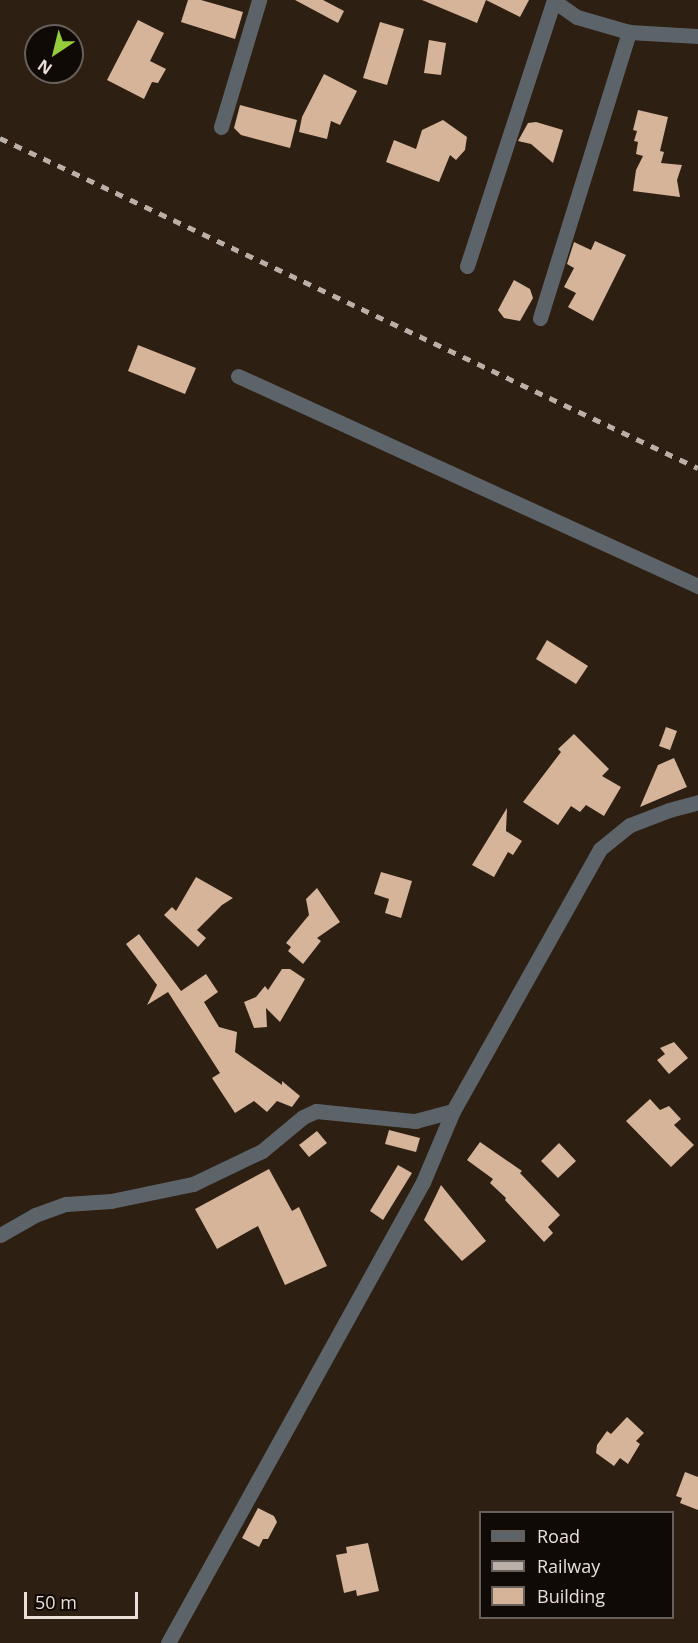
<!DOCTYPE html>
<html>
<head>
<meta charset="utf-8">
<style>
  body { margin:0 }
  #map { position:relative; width:698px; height:1643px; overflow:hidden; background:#2d1f12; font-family:"Open Sans",sans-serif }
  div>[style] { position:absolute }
  .building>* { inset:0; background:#d6b499 }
  .street>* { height:15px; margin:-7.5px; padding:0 7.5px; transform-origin:7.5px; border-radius:7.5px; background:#5c646a }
  .rail>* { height:4.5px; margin-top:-2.25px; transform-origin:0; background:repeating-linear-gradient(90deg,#bbb0a7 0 8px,transparent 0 16px) }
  span { translate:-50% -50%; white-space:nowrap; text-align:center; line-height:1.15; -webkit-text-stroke:6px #100a06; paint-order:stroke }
  .legend { position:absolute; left:479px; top:1511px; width:195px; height:108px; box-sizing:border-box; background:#100a06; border:2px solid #675f5a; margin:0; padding:8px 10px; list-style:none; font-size:18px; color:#e9dfd7 }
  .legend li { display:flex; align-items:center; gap:12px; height:30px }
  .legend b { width:30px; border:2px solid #675f5a }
  .north { position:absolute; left:24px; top:24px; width:60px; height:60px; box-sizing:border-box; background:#100a06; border:2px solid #675f5a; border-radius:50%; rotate:215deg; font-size:16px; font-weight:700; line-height:24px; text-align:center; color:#e9dfd7 }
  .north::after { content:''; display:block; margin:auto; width:21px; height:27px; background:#94cc3b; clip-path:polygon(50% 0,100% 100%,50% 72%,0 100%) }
  .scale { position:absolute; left:24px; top:1592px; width:114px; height:27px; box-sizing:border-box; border:3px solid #e9dfd7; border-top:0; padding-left:8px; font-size:18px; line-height:21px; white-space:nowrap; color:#e9dfd7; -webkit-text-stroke:4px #100a06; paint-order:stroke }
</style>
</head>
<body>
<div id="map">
  <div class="building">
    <div style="clip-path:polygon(188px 0,201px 0,243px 12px,235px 39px,181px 22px)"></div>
    <div style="clip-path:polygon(295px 0,323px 0,344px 11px,338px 23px)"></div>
    <div style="clip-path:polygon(422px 0,486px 0,477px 23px)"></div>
    <div style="clip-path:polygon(486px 0,529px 0,520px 17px)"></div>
    <div style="clip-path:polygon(138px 20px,164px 33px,150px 61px,166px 69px,158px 83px,152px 82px,144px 99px,107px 80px)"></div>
    <div style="clip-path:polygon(380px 22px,404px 29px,387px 85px,363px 78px)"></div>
    <div style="clip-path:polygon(429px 40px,446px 43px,441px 75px,424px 73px)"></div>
    <div style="clip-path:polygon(324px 74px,357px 91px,340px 125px,331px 121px,327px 139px,299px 132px,302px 117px)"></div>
    <div style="clip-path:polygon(240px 105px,297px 120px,290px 148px,241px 135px,234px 128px)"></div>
    <div style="clip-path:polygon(638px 110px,668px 117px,660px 151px,664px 152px,661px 163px,682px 165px,677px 180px,680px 197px,633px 191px,636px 170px,643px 156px,636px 154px,638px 142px,634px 141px,637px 131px,633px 130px)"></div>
    <div style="clip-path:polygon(443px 120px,467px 137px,465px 150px,456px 160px,450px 155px,439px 182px,386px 162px,394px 140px,416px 149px,422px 130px)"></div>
    <div style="clip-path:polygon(536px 122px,563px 130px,553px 163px,531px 144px,518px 141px,528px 123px)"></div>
    <div style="clip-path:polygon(595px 241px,626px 255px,593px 321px,568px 307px,576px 293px,564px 287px,574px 268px,567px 264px,574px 242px,591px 250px)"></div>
    <div style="clip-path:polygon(514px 280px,530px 289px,533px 298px,520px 321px,504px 318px,498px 310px)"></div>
    <div style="clip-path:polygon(138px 345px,196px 368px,185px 394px,128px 371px)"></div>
    <div style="clip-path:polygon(547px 640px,588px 666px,576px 684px,536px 659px)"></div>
    <div style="clip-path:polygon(666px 727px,677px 731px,670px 750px,659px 746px)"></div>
    <div style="clip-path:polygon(574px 734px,609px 769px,602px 776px,621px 787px,604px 816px,586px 805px,580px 812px,571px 806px,558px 825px,523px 802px,561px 752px,558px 749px)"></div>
    <div style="clip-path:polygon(674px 758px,687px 787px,640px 807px,658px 765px)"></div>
    <div style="clip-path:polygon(507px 808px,506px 831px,522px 841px,513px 855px,508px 852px,494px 877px,472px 865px)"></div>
    <div style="clip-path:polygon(381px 872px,412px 881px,401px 918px,385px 913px,389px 899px,374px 894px)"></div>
    <div style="clip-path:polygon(196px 877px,233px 898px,222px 905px,197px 930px,206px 938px,198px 947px,164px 915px,172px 907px,176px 911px)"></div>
    <div style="clip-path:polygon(317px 888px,340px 922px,317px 938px,321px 941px,303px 964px,288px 951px,291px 947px,286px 943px,309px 915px,306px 899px)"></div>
    <div style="clip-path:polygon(139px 934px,181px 991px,206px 974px,218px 992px,204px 1002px,219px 1027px,237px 1032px,235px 1052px,282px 1085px,282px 1081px,300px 1096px,292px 1107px,277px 1101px,267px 1112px,254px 1101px,235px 1113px,212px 1078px,220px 1073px,168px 992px,147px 1005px,157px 985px,126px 944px)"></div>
    <div style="clip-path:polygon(282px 969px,290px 969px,305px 979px,280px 1022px,266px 1008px,267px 1027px,254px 1028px,244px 1002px,256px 997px,265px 986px,268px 990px)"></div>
    <div style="clip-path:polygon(674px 1042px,688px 1058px,669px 1074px,657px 1060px,665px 1054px,660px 1048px)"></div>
    <div style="clip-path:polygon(650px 1099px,660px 1110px,669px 1106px,681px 1119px,674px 1125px,694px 1145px,671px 1167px,626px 1121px)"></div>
    <div style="clip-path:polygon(389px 1130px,420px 1138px,416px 1152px,385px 1144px)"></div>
    <div style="clip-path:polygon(317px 1131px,327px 1143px,309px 1157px,299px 1145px)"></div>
    <div style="clip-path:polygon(480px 1142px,522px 1171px,520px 1173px,560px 1215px,548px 1227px,553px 1233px,544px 1242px,505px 1200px,506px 1198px,490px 1183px,493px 1179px,467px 1160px)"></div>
    <div style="clip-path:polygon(559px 1143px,576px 1161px,558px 1178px,541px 1161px)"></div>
    <div style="clip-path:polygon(398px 1165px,412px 1173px,383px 1220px,370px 1211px)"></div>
    <div style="clip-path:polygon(269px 1169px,292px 1211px,299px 1207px,327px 1266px,285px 1285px,258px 1226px,217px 1249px,195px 1209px)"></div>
    <div style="clip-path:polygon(441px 1185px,486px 1241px,462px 1261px,424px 1220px)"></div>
    <div style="clip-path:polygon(627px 1417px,644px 1433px,636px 1441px,640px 1444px,628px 1464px,620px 1458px,614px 1466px,596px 1453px,597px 1445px,607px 1431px,611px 1434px)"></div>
    <div style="clip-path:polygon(685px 1472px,698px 1477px,698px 1510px,680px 1503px,682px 1498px,676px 1496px)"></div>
    <div style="clip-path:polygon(258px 1508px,274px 1516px,277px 1522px,268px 1539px,263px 1539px,259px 1547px,242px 1538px)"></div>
    <div style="clip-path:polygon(368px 1543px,379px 1591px,357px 1596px,356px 1590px,344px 1593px,336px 1555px,347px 1553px,346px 1547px)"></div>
  </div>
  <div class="street">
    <div style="left:554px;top:1px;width:28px;rotate:35deg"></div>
    <div style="left:577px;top:17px;width:54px;rotate:16.1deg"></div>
    <div style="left:629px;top:32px;width:69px;rotate:3.3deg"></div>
    <div style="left:221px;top:127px;width:133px;rotate:-73.3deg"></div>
    <div style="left:467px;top:266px;width:280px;rotate:-71.9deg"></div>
    <div style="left:540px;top:318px;width:300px;rotate:-72.7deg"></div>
    <div style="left:238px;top:376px;width:506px;rotate:24.54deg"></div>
    <div style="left:0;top:1235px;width:40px;rotate:-29.7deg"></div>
    <div style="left:35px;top:1215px;width:33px;rotate:-20deg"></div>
    <div style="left:66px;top:1204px;width:45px;rotate:-3.8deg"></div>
    <div style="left:111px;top:1201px;width:84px;rotate:-11.7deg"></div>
    <div style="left:193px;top:1184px;width:76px;rotate:-25.6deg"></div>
    <div style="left:262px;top:1151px;width:53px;rotate:-39.7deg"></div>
    <div style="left:303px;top:1117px;width:14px;rotate:-25deg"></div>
    <div style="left:316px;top:1111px;width:100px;rotate:5.8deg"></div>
    <div style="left:415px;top:1121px;width:39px;rotate:-15deg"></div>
    <div style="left:168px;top:1643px;width:527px;rotate:-61.05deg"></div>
    <div style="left:423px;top:1182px;width:77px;rotate:-67.1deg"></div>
    <div style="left:453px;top:1111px;width:300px;rotate:-60.7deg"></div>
    <div style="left:600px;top:849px;width:38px;rotate:-39deg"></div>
    <div style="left:630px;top:825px;width:42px;rotate:-21deg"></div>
    <div style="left:669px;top:810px;width:30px;rotate:-15deg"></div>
  </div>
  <div class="rail">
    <div style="left:0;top:138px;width:772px;rotate:25.3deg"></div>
  </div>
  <ul class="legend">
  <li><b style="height:8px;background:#5c646a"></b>Road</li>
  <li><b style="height:8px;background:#bbb0a7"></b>Railway</li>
  <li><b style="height:16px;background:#d6b499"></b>Building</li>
  </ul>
  <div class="north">N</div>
  <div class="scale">50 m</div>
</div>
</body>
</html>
